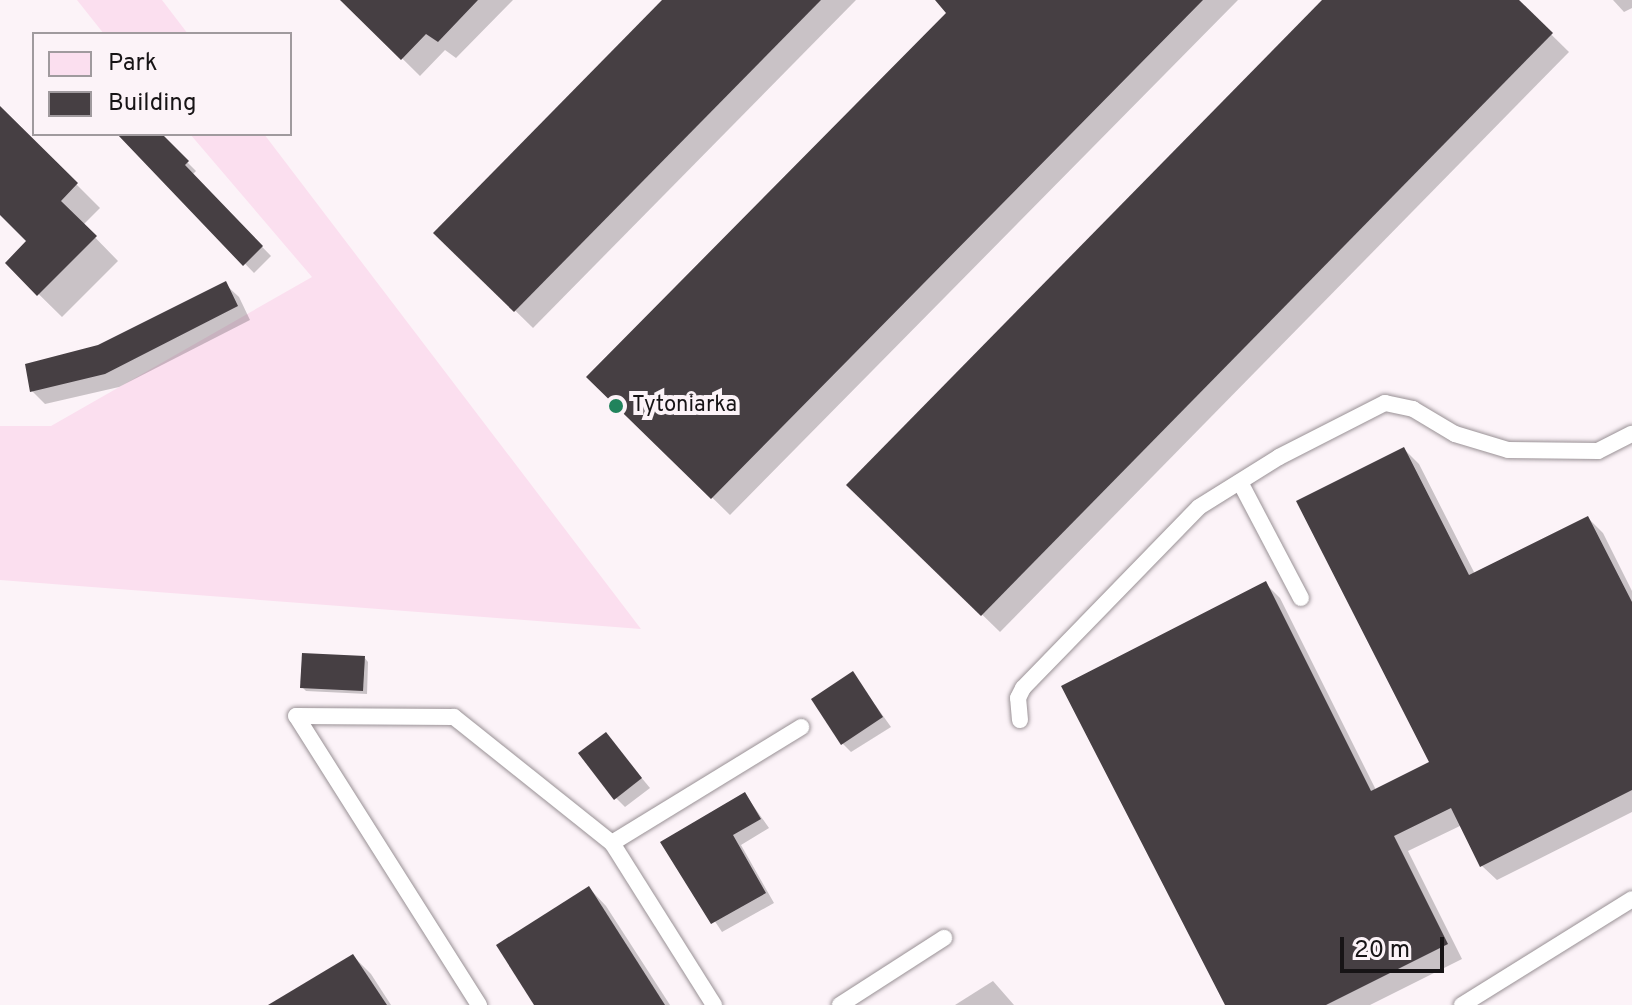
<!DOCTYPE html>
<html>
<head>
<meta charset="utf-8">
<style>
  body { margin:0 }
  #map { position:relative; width:1632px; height:1005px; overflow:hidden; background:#fcf3f8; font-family:Overpass,sans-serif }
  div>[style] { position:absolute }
  .green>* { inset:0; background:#fbdfef }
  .shadow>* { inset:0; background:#0003 }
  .building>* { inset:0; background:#463f43 }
  .roads { filter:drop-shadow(0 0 2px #999195) drop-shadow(0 0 2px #999195) }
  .service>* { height:16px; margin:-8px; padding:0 8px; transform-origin:8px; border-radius:8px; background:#fff }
  .dots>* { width:22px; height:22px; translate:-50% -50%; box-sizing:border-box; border:4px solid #fcf3f8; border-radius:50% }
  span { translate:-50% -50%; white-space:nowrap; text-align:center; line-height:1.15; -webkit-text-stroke:8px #fcf3f8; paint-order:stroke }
  .poi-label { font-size:22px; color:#171416 }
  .left { translate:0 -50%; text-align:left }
  .legend { position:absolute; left:32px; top:32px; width:260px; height:104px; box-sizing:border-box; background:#fcf3f8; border:2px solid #a09a9e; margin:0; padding:10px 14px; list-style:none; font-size:24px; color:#171416 }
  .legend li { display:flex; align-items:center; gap:16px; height:40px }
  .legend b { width:40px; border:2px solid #a09a9e }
  .scale { position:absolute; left:1340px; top:937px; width:104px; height:36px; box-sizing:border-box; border:4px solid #171416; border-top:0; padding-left:10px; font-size:24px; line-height:28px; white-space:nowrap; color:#171416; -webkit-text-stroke:6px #fcf3f8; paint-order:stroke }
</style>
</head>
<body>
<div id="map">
  <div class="green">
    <div style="clip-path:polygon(77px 0,162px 0,188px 34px,104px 34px)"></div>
    <div style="clip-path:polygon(190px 134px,264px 134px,641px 629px,0 580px,0 426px,51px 426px,312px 277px)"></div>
  </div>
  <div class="shadow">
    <div style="clip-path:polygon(343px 0,513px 0,456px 58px,445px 50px,420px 76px)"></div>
    <div style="clip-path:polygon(664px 0,856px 0,533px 328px,436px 233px)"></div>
    <div style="clip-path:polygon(938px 0,1238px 0,730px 515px,589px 377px,948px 13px)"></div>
    <div style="clip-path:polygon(1325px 0,1516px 0,1569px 52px,1000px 632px,849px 485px)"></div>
    <div style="clip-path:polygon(1613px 0,1632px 0,1632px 8px,1624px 12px)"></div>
    <div style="clip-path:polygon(0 108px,100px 208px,83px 225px,118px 261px,62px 317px,7px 263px,29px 241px,0 212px)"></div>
    <div style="clip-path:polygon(120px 134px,159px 134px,196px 171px,192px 175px,271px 256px,254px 273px)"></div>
    <div style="clip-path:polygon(225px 284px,239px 297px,250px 320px,119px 387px,45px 404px,32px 391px,99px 347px)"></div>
    <div style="clip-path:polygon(1404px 449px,1419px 464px,1475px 574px,1588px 518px,1603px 533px,1632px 591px,1632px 812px,1497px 880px,1482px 866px,1462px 825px,1408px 851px,1462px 959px,1370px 1005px,1227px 1005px,1265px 583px,1280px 598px,1376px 790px,1432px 763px)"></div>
    <div style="clip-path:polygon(364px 657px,368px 662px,367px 694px,306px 691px,302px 687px)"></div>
    <div style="clip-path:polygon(853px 674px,891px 727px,851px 752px,842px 743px)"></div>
    <div style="clip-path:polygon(606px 735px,650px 788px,625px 807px,616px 798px)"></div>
    <div style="clip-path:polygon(745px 794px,769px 828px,741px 845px,774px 903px,722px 932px,663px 843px)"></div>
    <div style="clip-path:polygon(589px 888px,606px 906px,670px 1005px,537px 1005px)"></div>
    <div style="clip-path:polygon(353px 956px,371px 974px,391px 1005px,272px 1005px)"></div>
    <div style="clip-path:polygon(993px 981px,1014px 1005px,955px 1005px)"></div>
  </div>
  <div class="building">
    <div style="clip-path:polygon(340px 0,478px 0,438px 42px,426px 34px,401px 60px)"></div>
    <div style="clip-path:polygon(662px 0,821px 0,514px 312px,433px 233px)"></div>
    <div style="clip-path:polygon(935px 0,1203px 0,711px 499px,586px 377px,946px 13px)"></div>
    <div style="clip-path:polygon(1322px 0,1519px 0,1553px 33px,981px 616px,846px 485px)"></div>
    <div style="clip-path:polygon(0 106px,78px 183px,61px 201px,97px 236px,37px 296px,5px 263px,26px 241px,0 215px)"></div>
    <div style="clip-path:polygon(117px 134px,162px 134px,189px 161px,185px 165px,263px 246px,243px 266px)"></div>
    <div style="clip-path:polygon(226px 281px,238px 306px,105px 374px,30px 392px,25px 364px,98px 345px)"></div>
    <div style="clip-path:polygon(1404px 447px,1469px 575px,1588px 516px,1632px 602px,1632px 790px,1480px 867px,1451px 808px,1394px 836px,1448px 944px,1326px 1005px,1225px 1005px,1061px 686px,1266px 581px,1371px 791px,1429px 762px,1296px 501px)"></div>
    <div style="clip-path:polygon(302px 653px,365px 656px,363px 691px,300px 688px)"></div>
    <div style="clip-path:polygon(853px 671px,883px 717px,841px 745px,811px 699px)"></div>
    <div style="clip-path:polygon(606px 732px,642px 778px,614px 800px,578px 753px)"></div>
    <div style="clip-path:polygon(745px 792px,761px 819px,733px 835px,766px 893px,711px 924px,660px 842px)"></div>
    <div style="clip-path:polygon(589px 886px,665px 1005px,534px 1005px,496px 945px)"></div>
    <div style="clip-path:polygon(353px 954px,387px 1005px,268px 1005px)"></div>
  </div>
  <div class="roads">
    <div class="service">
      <div style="left:1240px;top:482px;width:131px;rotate:62.3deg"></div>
      <div style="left:1020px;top:720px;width:22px;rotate:-95deg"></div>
      <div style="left:1018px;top:698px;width:11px;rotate:-63deg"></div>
      <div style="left:1023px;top:688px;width:252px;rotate:-45.8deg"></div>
      <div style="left:1199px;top:507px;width:94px;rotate:-32deg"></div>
      <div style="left:1279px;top:457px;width:119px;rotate:-27deg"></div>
      <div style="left:1385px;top:403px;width:29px;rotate:12deg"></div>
      <div style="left:1413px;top:409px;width:49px;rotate:30.8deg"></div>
      <div style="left:1455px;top:434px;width:55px;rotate:16.8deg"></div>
      <div style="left:1508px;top:450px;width:90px;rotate:0.6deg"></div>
      <div style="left:1598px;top:451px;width:38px;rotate:-27deg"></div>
      <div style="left:479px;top:1005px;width:342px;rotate:-122.3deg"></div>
      <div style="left:296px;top:716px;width:158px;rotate:0.4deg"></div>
      <div style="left:454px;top:717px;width:202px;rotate:38.6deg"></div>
      <div style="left:714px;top:1005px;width:191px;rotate:-122.2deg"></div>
      <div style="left:612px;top:843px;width:222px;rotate:-31.5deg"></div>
      <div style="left:840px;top:1005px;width:124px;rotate:-32.8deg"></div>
      <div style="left:1462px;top:1005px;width:200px;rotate:-31.9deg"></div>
    </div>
  </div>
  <div class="dots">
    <div style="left:616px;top:406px;background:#21835c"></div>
  </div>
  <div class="poi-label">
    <span class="left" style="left:632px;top:406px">Tytoniarka</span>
  </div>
  <ul class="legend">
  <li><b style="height:22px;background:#fbdfef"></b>Park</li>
  <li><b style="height:22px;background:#463f43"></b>Building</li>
  </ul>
  <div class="scale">20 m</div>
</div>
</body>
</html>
